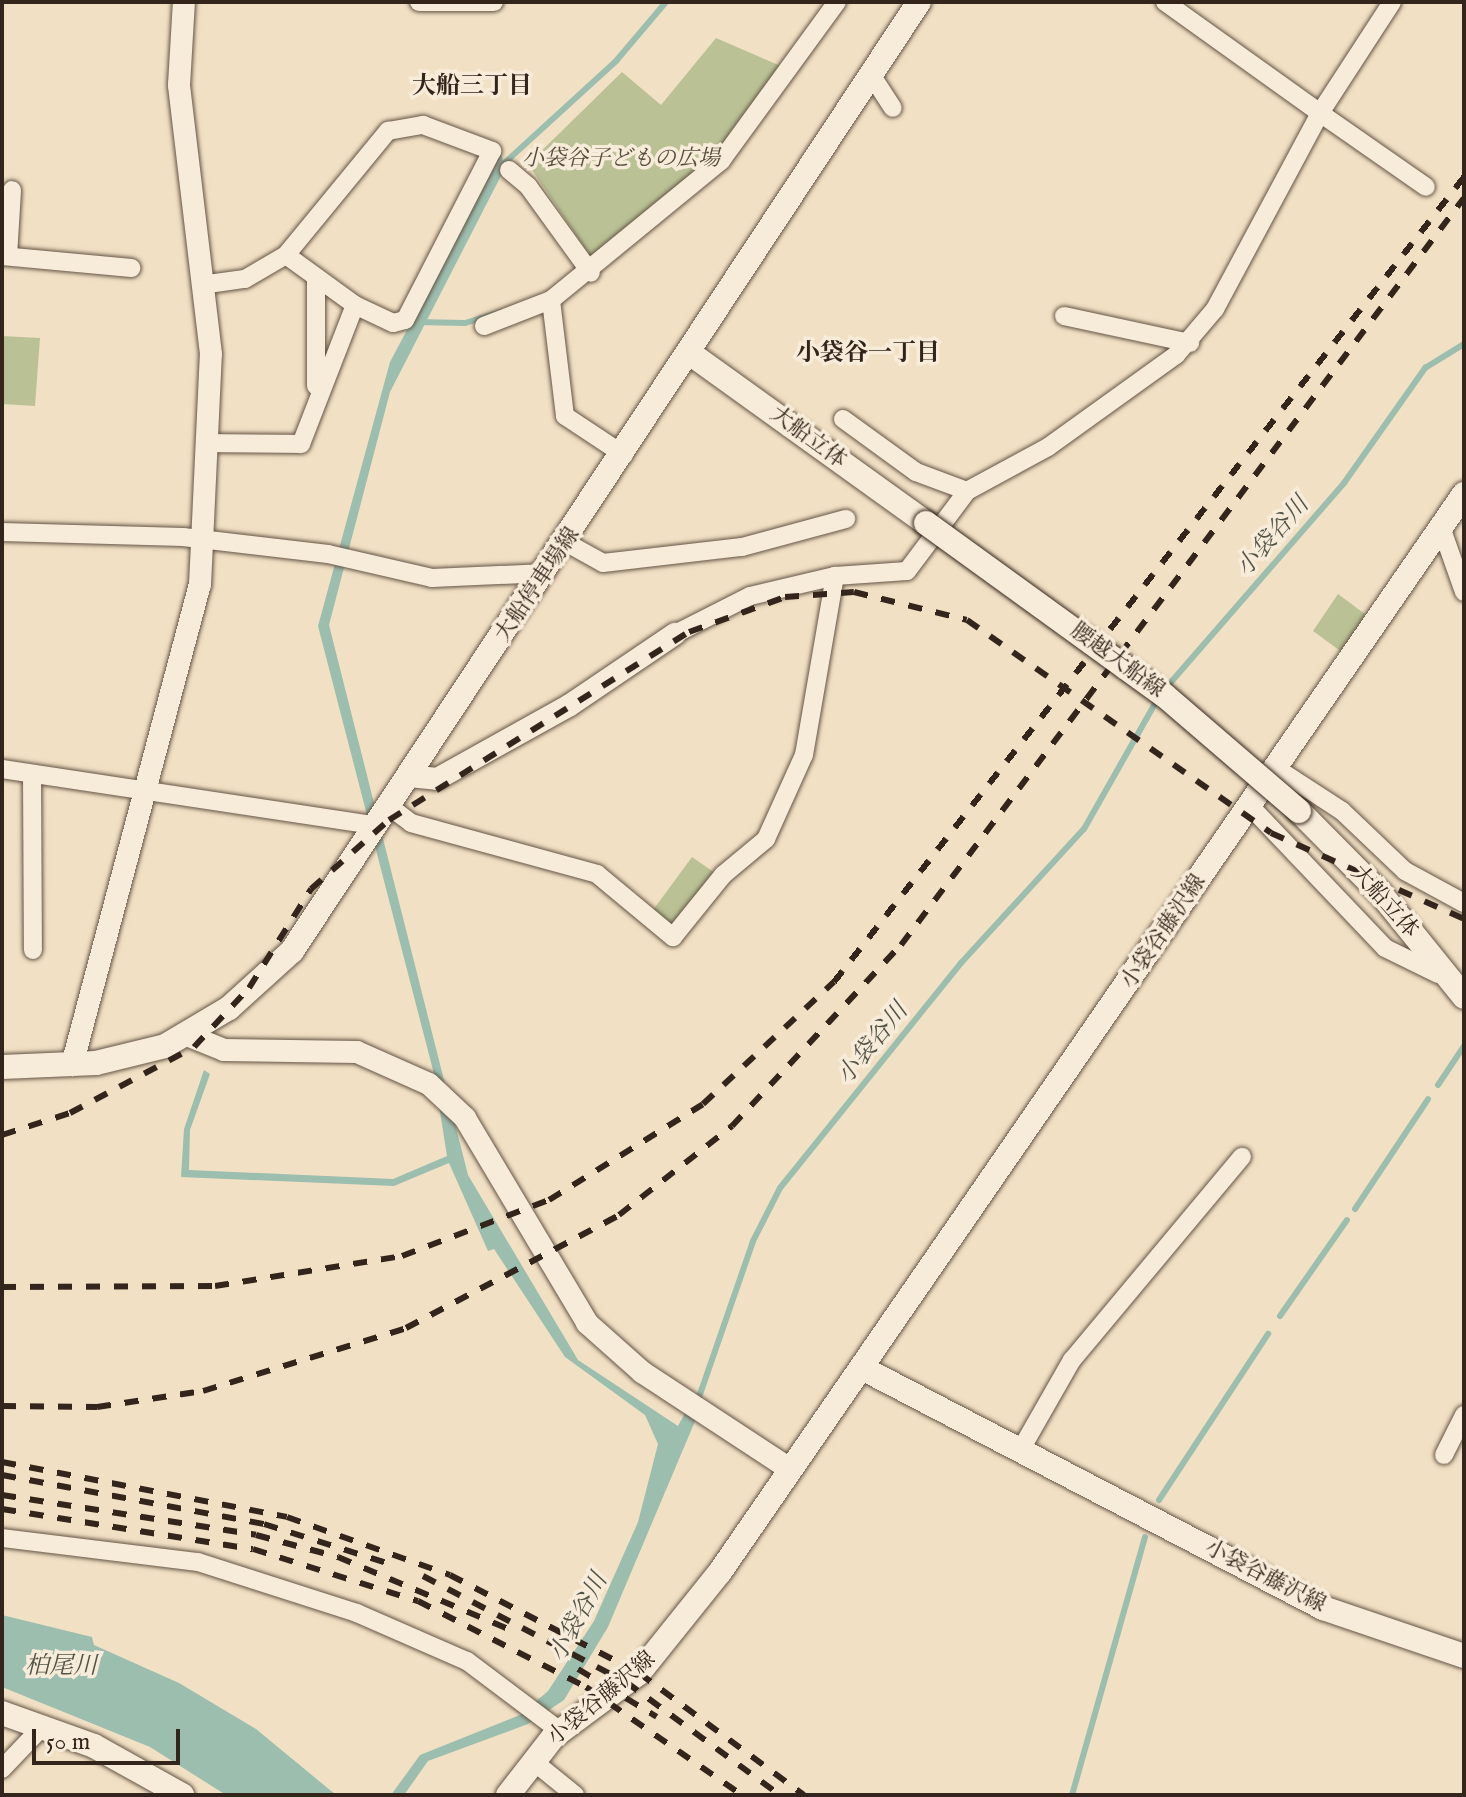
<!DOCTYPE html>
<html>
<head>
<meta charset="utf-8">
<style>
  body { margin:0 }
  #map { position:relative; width:1466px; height:1797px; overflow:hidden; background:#f2e0c4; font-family:"IM FELL English","Noto Serif JP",serif }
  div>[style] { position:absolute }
  .green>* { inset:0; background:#bac295 }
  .water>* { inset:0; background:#9cbeaf }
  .stream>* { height:6px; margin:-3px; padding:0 3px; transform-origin:3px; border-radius:3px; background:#9cbeaf }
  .roads { filter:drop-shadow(0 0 2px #635445) drop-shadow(0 0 2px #635445) }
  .minor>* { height:18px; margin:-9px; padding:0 9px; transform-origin:9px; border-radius:9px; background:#f7ebd9 }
  .tertiary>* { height:22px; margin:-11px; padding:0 11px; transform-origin:11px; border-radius:11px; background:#f7ebd9 }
  .secondary>* { height:24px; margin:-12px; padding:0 12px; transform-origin:12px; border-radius:12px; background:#f7ebd9 }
  .rail>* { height:6px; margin-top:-3px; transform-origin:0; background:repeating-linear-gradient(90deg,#33251b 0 14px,transparent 0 28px) }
  .bridges { filter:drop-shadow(0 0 2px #33251b) drop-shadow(0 0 2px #33251b) }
  .secondary-bridge>* { height:24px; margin:-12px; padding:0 12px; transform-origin:12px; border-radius:12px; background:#f7ebd9 }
  span { translate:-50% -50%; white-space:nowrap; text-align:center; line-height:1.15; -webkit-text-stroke:7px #f7ebd9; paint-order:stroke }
  .park-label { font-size:22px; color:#554c3a; font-style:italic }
  .street-label { font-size:22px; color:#33251b }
  .neighbourhood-label { font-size:24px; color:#33251b; font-weight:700 }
  .water-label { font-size:24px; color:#525347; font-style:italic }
  .frame { position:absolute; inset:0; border:4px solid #33251b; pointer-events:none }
  .scale { position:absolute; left:32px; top:1729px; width:148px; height:36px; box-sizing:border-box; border:4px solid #33251b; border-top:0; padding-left:10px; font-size:24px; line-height:28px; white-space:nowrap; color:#33251b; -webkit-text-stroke:6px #f7ebd9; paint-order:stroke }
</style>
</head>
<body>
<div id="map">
  <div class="green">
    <div style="clip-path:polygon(716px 38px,783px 67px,716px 156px,595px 263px,528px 164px,622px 72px,661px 105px)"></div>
    <div style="clip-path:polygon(2px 336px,40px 338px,35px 406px,2px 404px)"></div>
    <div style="clip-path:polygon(1338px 594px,1369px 617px,1343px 653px,1313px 631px)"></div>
    <div style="clip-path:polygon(692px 857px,715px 873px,671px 925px,653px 910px)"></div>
  </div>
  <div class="water">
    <div style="clip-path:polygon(501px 153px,505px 168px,390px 392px,329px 625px,468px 1175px,578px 1360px,678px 1426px,695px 1394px,704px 1400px,608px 1627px,564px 1700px,528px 1724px,428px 1761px,404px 1795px,391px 1795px,420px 1755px,520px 1715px,548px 1691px,594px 1621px,638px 1522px,658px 1444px,645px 1415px,565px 1357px,494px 1249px,488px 1251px,449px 1163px,394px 1186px,181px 1177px,184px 1129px,204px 1070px,210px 1074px,190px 1130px,189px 1170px,393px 1179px,447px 1156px,434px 1074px,318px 626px,390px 362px)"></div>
    <div style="clip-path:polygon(2px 1615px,92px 1637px,94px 1645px,179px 1683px,256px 1729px,336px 1795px,226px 1795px,150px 1747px,2px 1687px)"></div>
  </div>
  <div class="stream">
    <div style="left:499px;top:168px;width:159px;rotate:-42.4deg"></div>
    <div style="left:616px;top:61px;width:77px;rotate:-49.7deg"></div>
    <div style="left:416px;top:322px;width:49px;rotate:1.2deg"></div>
    <div style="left:465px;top:323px;width:38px;rotate:-17deg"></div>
    <div style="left:1165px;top:689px;width:273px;rotate:-49deg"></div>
    <div style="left:1344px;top:483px;width:141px;rotate:-54.8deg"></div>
    <div style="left:1425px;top:368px;width:46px;rotate:-31.6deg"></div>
    <div style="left:1438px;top:1085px;width:47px;rotate:-56.3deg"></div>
    <div style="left:1355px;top:1209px;width:132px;rotate:-56.4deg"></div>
    <div style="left:1280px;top:1316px;width:117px;rotate:-55.1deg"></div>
    <div style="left:697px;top:1403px;width:171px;rotate:-70.9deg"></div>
    <div style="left:753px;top:1241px;width:59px;rotate:-63deg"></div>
    <div style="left:780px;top:1188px;width:289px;rotate:-51.2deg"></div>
    <div style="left:961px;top:963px;width:182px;rotate:-47.5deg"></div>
    <div style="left:1084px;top:829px;width:150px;rotate:-60.5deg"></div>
    <div style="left:1159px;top:1500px;width:199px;rotate:-56.7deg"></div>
    <div style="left:1072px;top:1795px;width:268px;rotate:-74.2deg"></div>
  </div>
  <div class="roads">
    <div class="minor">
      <div style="left:419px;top:2px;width:75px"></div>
      <div style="left:1165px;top:2px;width:191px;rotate:35.6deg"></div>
      <div style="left:1320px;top:113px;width:132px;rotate:-57deg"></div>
      <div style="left:872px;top:76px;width:38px;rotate:57deg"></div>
      <div style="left:509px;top:170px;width:25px;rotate:40deg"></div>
      <div style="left:528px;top:186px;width:107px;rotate:54.1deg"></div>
      <div style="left:2px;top:256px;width:130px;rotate:5.3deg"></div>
      <div style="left:8px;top:256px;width:66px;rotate:-86.5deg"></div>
      <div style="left:208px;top:284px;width:37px;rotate:-8deg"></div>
      <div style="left:245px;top:279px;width:48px;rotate:-30.3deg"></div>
      <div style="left:286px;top:255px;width:161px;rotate:-50.6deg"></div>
      <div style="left:388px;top:131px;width:36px;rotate:-10deg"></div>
      <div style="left:423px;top:125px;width:74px;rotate:20.6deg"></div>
      <div style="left:492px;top:151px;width:190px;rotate:117.2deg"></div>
      <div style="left:405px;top:320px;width:12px;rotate:166deg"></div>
      <div style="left:393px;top:323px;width:42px;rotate:-154.7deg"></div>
      <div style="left:355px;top:305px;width:85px;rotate:-144.1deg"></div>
      <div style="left:1064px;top:316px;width:129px;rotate:12.1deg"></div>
      <div style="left:484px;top:326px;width:72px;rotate:-21.2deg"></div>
      <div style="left:316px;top:386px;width:106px;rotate:-90deg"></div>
      <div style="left:843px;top:419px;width:90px;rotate:36deg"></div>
      <div style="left:916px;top:472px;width:54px;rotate:20.4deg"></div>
      <div style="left:207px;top:443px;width:94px;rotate:0.6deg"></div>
      <div style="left:301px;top:444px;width:149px;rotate:-68.8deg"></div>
      <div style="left:624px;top:455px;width:71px;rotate:-146.5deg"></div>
      <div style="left:565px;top:416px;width:117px;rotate:-96.9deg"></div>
      <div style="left:551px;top:300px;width:220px;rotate:-39.3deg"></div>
      <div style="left:721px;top:161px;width:197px;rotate:-53.9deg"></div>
      <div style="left:1441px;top:527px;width:69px;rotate:70.5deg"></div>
      <div style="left:2px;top:532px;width:181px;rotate:1.6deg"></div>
      <div style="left:183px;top:537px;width:146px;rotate:6.7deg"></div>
      <div style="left:328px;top:554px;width:107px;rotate:13deg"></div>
      <div style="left:432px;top:578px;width:114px;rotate:-2.5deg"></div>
      <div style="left:567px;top:543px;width:41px;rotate:29.1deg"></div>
      <div style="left:603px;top:563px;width:140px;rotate:-6.6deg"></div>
      <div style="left:742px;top:547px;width:108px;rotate:-15.1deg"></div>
      <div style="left:675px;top:634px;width:84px;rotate:-26.9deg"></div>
      <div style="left:750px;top:596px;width:87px;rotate:-13.2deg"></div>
      <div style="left:835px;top:576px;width:72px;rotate:-4deg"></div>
      <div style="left:907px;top:571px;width:100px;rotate:-53.1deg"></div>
      <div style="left:967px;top:491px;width:92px;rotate:-28.5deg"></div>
      <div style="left:1048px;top:447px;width:158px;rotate:-35.7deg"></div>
      <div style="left:1176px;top:355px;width:60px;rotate:-49.7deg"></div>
      <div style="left:1215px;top:309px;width:222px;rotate:-61.8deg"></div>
      <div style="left:1320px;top:113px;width:129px;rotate:34.9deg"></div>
      <div style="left:1276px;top:768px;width:79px;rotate:33.1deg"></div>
      <div style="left:1342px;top:811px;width:87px;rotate:43.6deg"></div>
      <div style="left:1405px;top:871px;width:67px;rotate:28.5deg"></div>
      <div style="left:2px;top:769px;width:379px;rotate:8.6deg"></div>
      <div style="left:32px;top:774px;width:176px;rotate:89.7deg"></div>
      <div style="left:1250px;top:806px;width:196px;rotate:46.4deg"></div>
      <div style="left:1385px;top:948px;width:59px;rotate:26.1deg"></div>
      <div style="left:390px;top:807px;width:26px;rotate:37deg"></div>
      <div style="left:411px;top:823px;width:193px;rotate:15.3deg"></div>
      <div style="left:597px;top:874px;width:99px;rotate:39.7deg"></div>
      <div style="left:673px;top:937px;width:80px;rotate:-51.1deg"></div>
      <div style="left:723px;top:875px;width:56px;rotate:-39.9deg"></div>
      <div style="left:766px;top:839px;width:92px;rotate:-65.7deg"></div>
      <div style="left:804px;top:755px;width:182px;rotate:-80.2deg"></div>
      <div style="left:1020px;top:1451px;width:105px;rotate:-60.3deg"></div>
      <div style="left:1072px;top:1360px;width:265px;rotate:-50.1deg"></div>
      <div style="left:1444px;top:1455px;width:45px;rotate:-63.4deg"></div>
      <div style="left:2px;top:1538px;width:197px;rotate:7deg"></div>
      <div style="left:198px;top:1562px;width:167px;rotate:17.8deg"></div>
      <div style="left:357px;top:1613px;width:120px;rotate:23.6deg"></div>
      <div style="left:467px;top:1661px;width:116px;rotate:37deg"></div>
      <div style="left:533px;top:1761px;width:54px;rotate:39deg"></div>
      <div style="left:2px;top:1769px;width:58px;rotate:-46.4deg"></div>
    </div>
    <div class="tertiary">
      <div style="left:409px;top:776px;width:28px;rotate:6deg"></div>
      <div style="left:437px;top:779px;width:152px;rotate:-29.1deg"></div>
      <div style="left:570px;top:705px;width:127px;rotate:-34.1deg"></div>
      <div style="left:187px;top:1035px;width:40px;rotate:22deg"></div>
      <div style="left:224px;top:1050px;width:133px;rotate:0.9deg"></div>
      <div style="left:357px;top:1052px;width:79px;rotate:24deg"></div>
      <div style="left:429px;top:1084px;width:50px;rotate:43.4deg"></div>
      <div style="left:465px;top:1118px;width:239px;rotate:59.2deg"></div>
      <div style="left:587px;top:1323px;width:74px;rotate:41.7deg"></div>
      <div style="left:642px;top:1372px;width:178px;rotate:33.3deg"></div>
      <div style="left:72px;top:1065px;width:497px;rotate:-75.1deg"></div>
      <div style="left:200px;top:585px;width:231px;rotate:-87.3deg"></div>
      <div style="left:211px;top:354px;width:271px;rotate:-96.8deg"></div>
      <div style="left:179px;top:85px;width:83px;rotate:-86.6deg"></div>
    </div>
    <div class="secondary">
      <div style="left:691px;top:354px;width:289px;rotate:35.7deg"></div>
      <div style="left:1299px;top:811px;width:117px;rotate:45.3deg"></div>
      <div style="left:1381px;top:894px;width:132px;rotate:51.1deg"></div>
      <div style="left:2px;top:1067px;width:94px;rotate:-2.4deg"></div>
      <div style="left:96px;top:1063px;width:71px;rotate:-13.8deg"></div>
      <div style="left:165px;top:1046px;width:74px;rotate:-30.7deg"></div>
      <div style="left:229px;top:1008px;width:85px;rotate:-42.1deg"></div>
      <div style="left:292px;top:951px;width:1137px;rotate:-56.55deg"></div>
      <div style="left:862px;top:1368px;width:520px;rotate:27.5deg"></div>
      <div style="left:1323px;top:1608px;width:149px;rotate:18.8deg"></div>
      <div style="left:2px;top:1713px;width:98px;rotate:19.7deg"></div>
      <div style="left:94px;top:1746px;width:101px;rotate:29.1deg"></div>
      <div style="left:508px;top:1795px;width:75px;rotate:-52.1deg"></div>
      <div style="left:554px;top:1736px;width:106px;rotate:-36.5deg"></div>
      <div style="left:639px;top:1673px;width:129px;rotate:-51.3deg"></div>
      <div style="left:720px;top:1572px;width:1310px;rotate:-55.39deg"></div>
    </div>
  </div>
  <div class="rail">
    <div style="left:2px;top:1135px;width:71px;rotate:-17.9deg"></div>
    <div style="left:70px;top:1113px;width:140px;rotate:-28deg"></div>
    <div style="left:194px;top:1047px;width:81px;rotate:-47deg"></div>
    <div style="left:249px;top:988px;width:117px;rotate:-57.9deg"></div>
    <div style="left:311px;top:889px;width:104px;rotate:-41.5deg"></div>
    <div style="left:389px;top:820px;width:354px;rotate:-32.1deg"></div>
    <div style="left:689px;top:632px;width:102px;rotate:-20deg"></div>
    <div style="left:785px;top:597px;width:69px;rotate:-4.1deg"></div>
    <div style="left:854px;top:592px;width:116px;rotate:13.9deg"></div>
    <div style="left:967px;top:620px;width:371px;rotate:35deg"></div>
    <div style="left:1271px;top:833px;width:211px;rotate:24deg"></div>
    <div style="left:2px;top:1287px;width:213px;rotate:-0.3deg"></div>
    <div style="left:215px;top:1286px;width:189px;rotate:-9.1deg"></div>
    <div style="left:402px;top:1256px;width:157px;rotate:-20.9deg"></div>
    <div style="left:549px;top:1200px;width:181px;rotate:-31.9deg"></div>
    <div style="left:703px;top:1104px;width:179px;rotate:-43deg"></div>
    <div style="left:834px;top:982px;width:1022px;rotate:-51.95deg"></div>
    <div style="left:2px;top:1406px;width:95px;rotate:0.6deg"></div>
    <div style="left:97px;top:1407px;width:107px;rotate:-8.6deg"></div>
    <div style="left:203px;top:1391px;width:213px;rotate:-17.2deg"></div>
    <div style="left:406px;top:1328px;width:241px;rotate:-27.9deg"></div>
    <div style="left:619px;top:1215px;width:144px;rotate:-38.2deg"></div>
    <div style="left:732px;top:1126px;width:248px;rotate:-47deg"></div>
    <div style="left:901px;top:945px;width:935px;rotate:-53deg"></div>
    <div style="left:2px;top:1462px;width:290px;rotate:10.9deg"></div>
    <div style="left:287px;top:1517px;width:173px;rotate:19.6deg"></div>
    <div style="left:450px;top:1575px;width:213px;rotate:27.4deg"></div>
    <div style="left:639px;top:1673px;width:205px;rotate:36.5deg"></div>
    <div style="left:2px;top:1475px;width:267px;rotate:10.6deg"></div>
    <div style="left:264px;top:1524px;width:135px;rotate:17.6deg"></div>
    <div style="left:2px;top:1495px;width:257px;rotate:8.9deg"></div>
    <div style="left:256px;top:1535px;width:85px;rotate:15deg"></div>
    <div style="left:338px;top:1557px;width:190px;rotate:22.9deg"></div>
    <div style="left:2px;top:1509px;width:254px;rotate:9.1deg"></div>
    <div style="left:253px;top:1549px;width:173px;rotate:17.5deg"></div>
    <div style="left:418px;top:1601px;width:189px;rotate:27.1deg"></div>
    <div style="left:586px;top:1687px;width:190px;rotate:34.7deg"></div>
    <div style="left:423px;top:1576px;width:229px;rotate:27.6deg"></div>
    <div style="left:626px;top:1682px;width:191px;rotate:36.3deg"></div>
    <div style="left:578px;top:1669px;width:92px;rotate:31.3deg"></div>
  </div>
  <div class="bridges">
    <div class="secondary-bridge">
      <div style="left:926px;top:523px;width:294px;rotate:35.9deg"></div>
      <div style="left:1164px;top:695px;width:178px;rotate:40.7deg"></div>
    </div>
  </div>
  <div class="park-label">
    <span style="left:621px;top:160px">小袋谷子どもの広場</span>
  </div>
  <div class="street-label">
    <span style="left:808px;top:438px;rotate:36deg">大船立体</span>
    <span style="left:538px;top:585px;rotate:-56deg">大船停車場線</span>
    <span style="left:1117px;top:661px;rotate:36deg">腰越大船線</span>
    <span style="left:1384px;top:902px;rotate:48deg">大船立体</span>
    <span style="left:1164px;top:932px;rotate:-56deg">小袋谷藤沢線</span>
    <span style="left:1265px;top:1577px;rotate:27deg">小袋谷藤沢線</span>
    <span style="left:602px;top:1699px;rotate:-40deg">小袋谷藤沢線</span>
  </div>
  <div class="neighbourhood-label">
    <span style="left:472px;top:87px">大船三丁目</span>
    <span style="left:868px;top:354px">小袋谷一丁目</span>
  </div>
  <div class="water-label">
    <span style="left:1273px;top:537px;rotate:-49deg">小袋谷川</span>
    <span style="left:873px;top:1044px;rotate:-51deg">小袋谷川</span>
    <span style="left:579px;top:1618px;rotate:-62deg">小袋谷川</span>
    <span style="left:61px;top:1667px">柏尾川</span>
  </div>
  <div class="frame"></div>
  <div class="scale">50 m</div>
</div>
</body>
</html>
